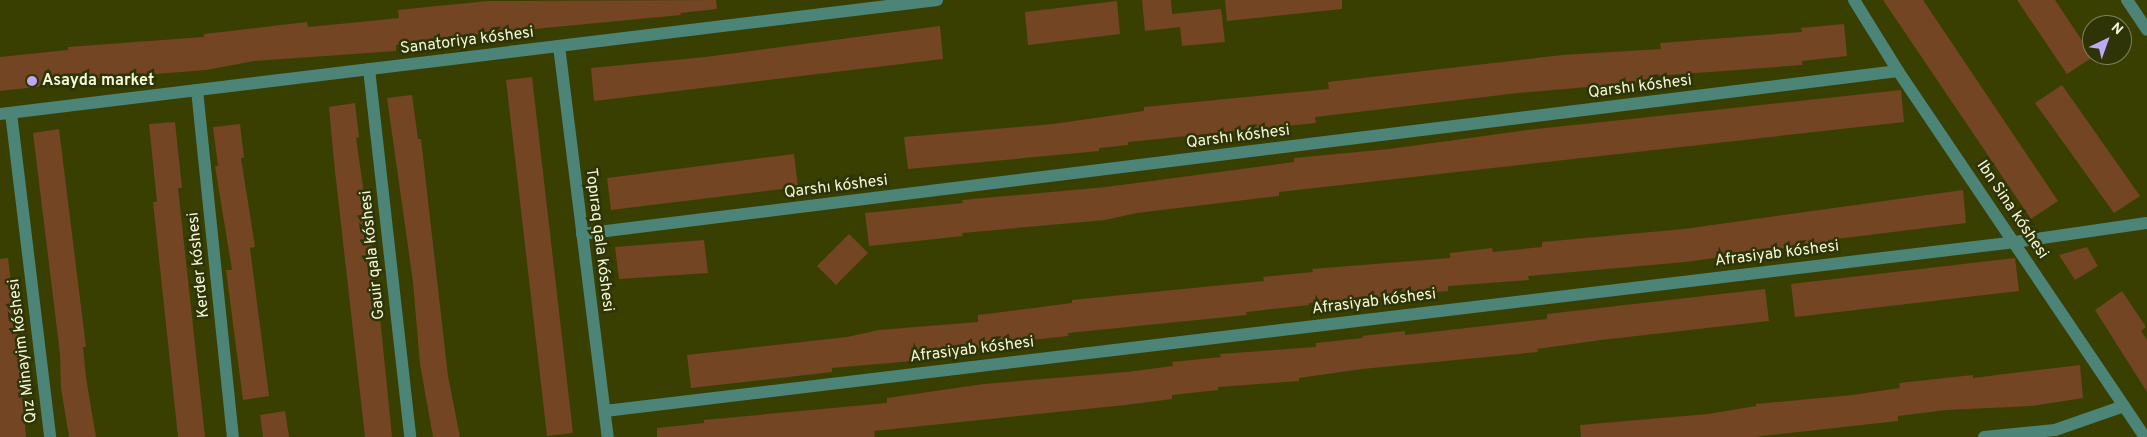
<!DOCTYPE html>
<html>
<head>
<meta charset="utf-8">
<style>
  body { margin:0 }
  #map { position:relative; width:2147px; height:437px; overflow:hidden; background:#393f00; font-family:Overpass,sans-serif }
  div>[style] { position:absolute }
  .building>* { inset:0; background:#734523 }
  .minor>* { height:12px; margin:-6px; padding:0 6px; transform-origin:6px; border-radius:6px; background:#4c8577 }
  .dots>* { width:14px; height:14px; translate:-50% -50%; box-sizing:border-box; border:2px solid #2f3407; border-radius:50% }
  span { translate:-50% -50%; white-space:nowrap; text-align:center; line-height:1.15; -webkit-text-stroke:5px #2f3407; paint-order:stroke }
  .street-label { font-size:16px; color:#f2f7d9 }
  .poi-label { font-size:16px; color:#f2f7d9; font-weight:700 }
  .left { translate:0 -50%; text-align:left }
  .north { position:absolute; left:2082px; top:15px; width:50px; height:50px; box-sizing:border-box; background:#2f3407; border:1px solid #7d825b; border-radius:50%; rotate:42deg; font-size:14px; font-weight:700; line-height:20px; text-align:center; color:#f2f7d9 }
  .north::after { content:''; display:block; margin:auto; width:18px; height:22px; background:#bda9f5; clip-path:polygon(50% 0,100% 100%,50% 72%,0 100%) }
</style>
</head>
<body>
<div id="map">
  <div class="building">
    <div style="clip-path:polygon(716px 0,717px 9px,680px 13px,681px 15px,429px 39px,396px 45px,396px 51px,254px 61px,206px 70px,55px 82px,55px 85px,0 91px,0 57px,68px 50px,68px 47px,204px 37px,204px 34px,307px 22px,308px 27px,350px 23px,399px 18px,398px 10px,488px 1px)"></div>
    <div style="clip-path:polygon(1142px 0,1171px 0,1172px 14px,1221px 9px,1225px 42px,1182px 46px,1180px 27px,1145px 31px)"></div>
    <div style="clip-path:polygon(1225px 0,1342px 0,1342px 9px,1227px 21px)"></div>
    <div style="clip-path:polygon(1883px 0,1923px 0,2058px 201px,2031px 219px)"></div>
    <div style="clip-path:polygon(2017px 0,2055px 0,2093px 57px,2067px 74px)"></div>
    <div style="clip-path:polygon(1117px 1px,1120px 34px,1028px 45px,1025px 12px)"></div>
    <div style="clip-path:polygon(1844px 24px,1847px 56px,1802px 61px,1802px 65px,1656px 76px,1657px 81px,1518px 93px,1315px 117px,1316px 123px,1128px 142px,1128px 145px,1099px 148px,1099px 151px,908px 169px,904px 137px,1053px 124px,1144px 111px,1144px 107px,1329px 89px,1328px 82px,1562px 55px,1661px 49px,1660px 43px,1802px 32px,1801px 28px)"></div>
    <div style="clip-path:polygon(940px 26px,943px 59px,594px 101px,591px 68px,705px 57px)"></div>
    <div style="clip-path:polygon(532px 77px,573px 433px,547px 436px,506px 80px)"></div>
    <div style="clip-path:polygon(2062px 85px,2140px 196px,2114px 213px,2035px 103px)"></div>
    <div style="clip-path:polygon(1901px 90px,1904px 122px,1279px 192px,1279px 196px,1137px 213px,1105px 220px,962px 233px,963px 236px,869px 246px,865px 213px,963px 203px,962px 200px,1106px 187px,1294px 162px,1294px 158px,1389px 149px,1527px 130px)"></div>
    <div style="clip-path:polygon(412px 95px,418px 139px,421px 139px,448px 376px,460px 437px,433px 437px,420px 364px,413px 282px,387px 98px)"></div>
    <div style="clip-path:polygon(355px 103px,359px 137px,356px 138px,376px 277px,392px 437px,365px 437px,334px 162px,329px 107px)"></div>
    <div style="clip-path:polygon(175px 122px,182px 188px,178px 188px,205px 437px,178px 437px,153px 202px,157px 202px,149px 124px)"></div>
    <div style="clip-path:polygon(240px 124px,244px 158px,241px 158px,255px 247px,250px 248px,269px 396px,243px 400px,226px 270px,232px 270px,215px 166px,218px 166px,213px 127px)"></div>
    <div style="clip-path:polygon(59px 129px,86px 347px,83px 347px,86px 378px,96px 437px,69px 437px,61px 388px,60px 354px,33px 133px)"></div>
    <div style="clip-path:polygon(794px 154px,798px 187px,611px 210px,607px 178px)"></div>
    <div style="clip-path:polygon(1963px 190px,1966px 223px,1828px 240px,1828px 244px,1729px 253px,1730px 256px,1685px 262px,1528px 276px,1529px 280px,1448px 286px,1448px 291px,1309px 303px,1309px 305px,1246px 312px,1247px 315px,1068px 333px,1068px 336px,1023px 341px,1024px 343px,958px 350px,959px 357px,832px 368px,832px 372px,691px 388px,687px 355px,847px 337px,879px 330px,978px 322px,978px 315px,1072px 303px,1072px 300px,1264px 281px,1263px 277px,1313px 272px,1312px 269px,1450px 258px,1450px 253px,1492px 248px,1493px 252px,1542px 247px,1542px 242px,1684px 229px)"></div>
    <div style="clip-path:polygon(849px 234px,868px 253px,836px 285px,817px 266px)"></div>
    <div style="clip-path:polygon(704px 240px,708px 273px,619px 279px,615px 247px)"></div>
    <div style="clip-path:polygon(2087px 247px,2098px 266px,2075px 280px,2059px 255px)"></div>
    <div style="clip-path:polygon(8px 258px,19px 352px,26px 437px,0 437px,0 259px)"></div>
    <div style="clip-path:polygon(2015px 258px,2019px 291px,1795px 317px,1791px 284px)"></div>
    <div style="clip-path:polygon(1765px 289px,1769px 321px,1601px 340px,1537px 349px,1538px 352px,1362px 369px,1299px 378px,1299px 381px,1218px 387px,1218px 390px,1172px 395px,1172px 399px,1125px 405px,874px 431px,875px 437px,657px 437px,657px 428px,704px 423px,704px 420px,887px 403px,887px 398px,984px 384px,1127px 372px,1173px 366px,1172px 362px,1221px 357px,1220px 354px,1316px 347px,1316px 343px,1363px 338px,1362px 336px,1405px 331px,1405px 335px,1547px 319px,1547px 314px)"></div>
    <div style="clip-path:polygon(2122px 291px,2146px 327px,2141px 331px,2147px 340px,2147px 392px,2095px 310px)"></div>
    <div style="clip-path:polygon(2080px 365px,2083px 398px,2032px 406px,1946px 410px,1898px 416px,1898px 421px,1754px 437px,1581px 437px,1580px 425px,1708px 414px,1756px 406px,1756px 404px,1852px 395px,1900px 388px,1899px 383px,1973px 375px,1973px 378px)"></div>
    <div style="clip-path:polygon(285px 411px,289px 437px,263px 437px,260px 415px)"></div>
  </div>
  <div class="minor">
    <div style="left:1854px;top:0;width:84px;rotate:58.2deg"></div>
    <div style="left:1898px;top:71px;width:442px;rotate:56deg"></div>
    <div style="left:2127px;top:0;width:36px;rotate:56deg"></div>
    <div style="left:559px;top:46px;width:394px;rotate:82.9deg"></div>
    <div style="left:369px;top:69px;width:370px;rotate:83.6deg"></div>
    <div style="left:197px;top:90px;width:349px;rotate:84.1deg"></div>
    <div style="left:11px;top:113px;width:326px;rotate:83.1deg"></div>
    <div style="left:0;top:114px;width:944px;rotate:-6.94deg"></div>
    <div style="left:582px;top:234px;width:1326px;rotate:-7.06deg"></div>
    <div style="left:605px;top:411px;width:1420px;rotate:-6.83deg"></div>
    <div style="left:2015px;top:242px;width:133px;rotate:-8.2deg"></div>
    <div style="left:1984px;top:437px;width:71px;rotate:-5.6deg"></div>
    <div style="left:2055px;top:430px;width:73px;rotate:-19.2deg"></div>
  </div>
  <div class="dots">
    <div style="left:32px;top:81px;background:#bda9f5"></div>
  </div>
  <div class="street-label">
    <span style="left:467px;top:41px;rotate:-7deg">Sanatoriya kóshesi</span>
    <span style="left:1640px;top:87px;rotate:-7deg">Qarshı kóshesi</span>
    <span style="left:1238px;top:137px;rotate:-7deg">Qarshı kóshesi</span>
    <span style="left:836px;top:187px;rotate:-7deg">Qarshı kóshesi</span>
    <span style="left:2012px;top:210px;rotate:56deg">Ibn Sina kóshesi</span>
    <span style="left:599px;top:240px;rotate:83deg">Topıraq qala kóshesi</span>
    <span style="left:1777px;top:254px;rotate:-7deg">Afrasiyab kóshesi</span>
    <span style="left:373px;top:255px;rotate:-96deg">Gauir qala kóshesi</span>
    <span style="left:199px;top:265px;rotate:-96deg">Kerder kóshesi</span>
    <span style="left:1374px;top:302px;rotate:-7deg">Afrasiyab kóshesi</span>
    <span style="left:972px;top:350px;rotate:-7deg">Afrasiyab kóshesi</span>
    <span style="left:23px;top:351px;rotate:-97deg">Qız Minayim kóshesi</span>
  </div>
  <div class="poi-label">
    <span class="left" style="left:42px;top:81px">Asayda market</span>
  </div>
  <div class="north">N</div>
</div>
</body>
</html>
